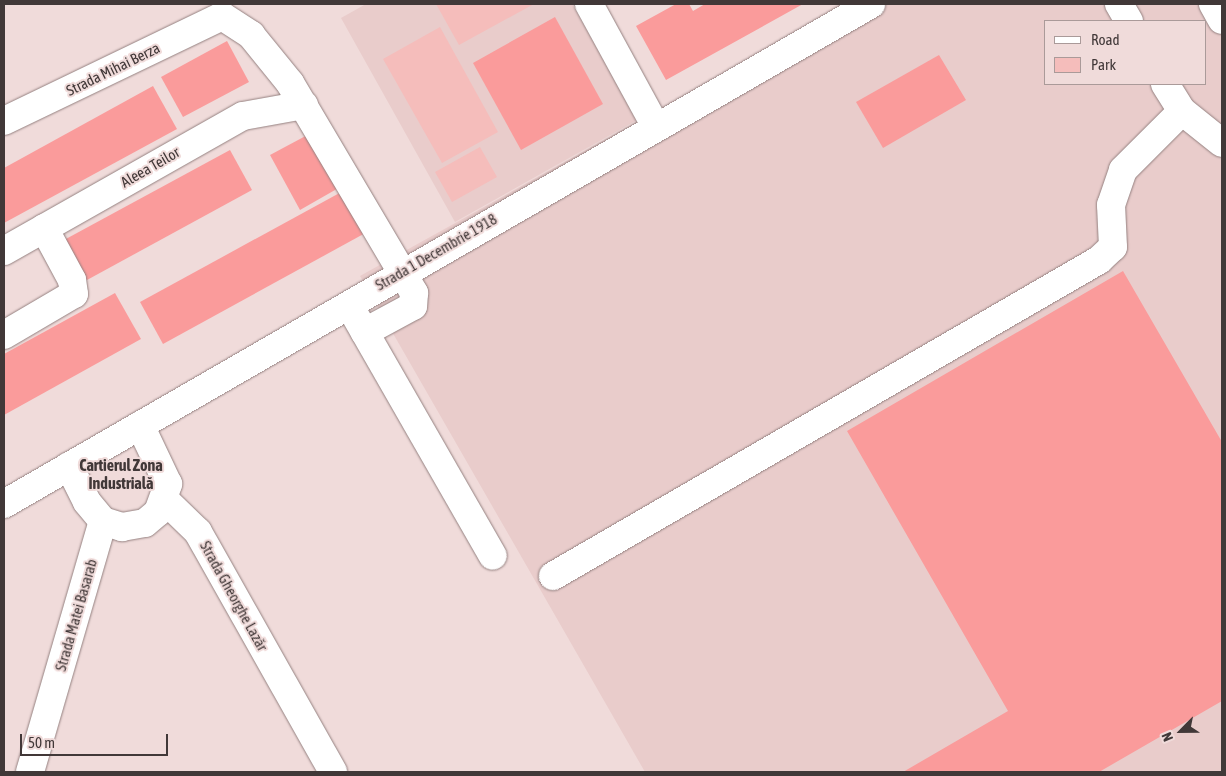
<!DOCTYPE html>
<html>
<head>
<meta charset="utf-8">
<style>
  body { margin:0 }
  #map { position:relative; width:1226px; height:776px; overflow:hidden; background:#f0dbda; font-family:"Asap Condensed",sans-serif }
  div>[style] { position:absolute }
  .built>* { inset:0; background:#e9cccb }
  .green>* { inset:0; background:#f5bdbb }
  .building>* { inset:0; background:#fa9b9b }
  .roads { filter:drop-shadow(0 0 1px #948180) drop-shadow(0 0 1px #948180) }
  .minor>* { height:28px; margin:-14px; padding:0 14px; transform-origin:14px; border-radius:14px; background:#fff }
  .major>* { height:28px; margin:-14px; padding:0 14px; transform-origin:14px; border-radius:14px; background:#fff }
  span { translate:-50% -50%; white-space:nowrap; text-align:center; line-height:1.15; -webkit-text-stroke:4px #f0dbda; paint-order:stroke }
  .street-label { font-size:15px; color:#413838 }
  .neighbourhood-label { font-size:16px; color:#413838; font-weight:700 }
  .frame { position:absolute; inset:0; border:5px solid #413838; pointer-events:none }
  .legend { position:absolute; left:1044px; top:20px; width:162px; height:65px; box-sizing:border-box; background:#f0dbda; border:1px solid #aa9a99; margin:0; padding:6px 9px; list-style:none; font-size:15px; color:#413838 }
  .legend li { display:flex; align-items:center; gap:10px; height:25px }
  .legend b { width:25px; border:1px solid #aa9a99 }
  .north { position:absolute; left:1156px; top:706px; width:50px; height:50px; -webkit-text-stroke:4px #f0dbda; paint-order:stroke; rotate:247deg; font-size:14px; font-weight:700; line-height:20px; text-align:center; color:#413838 }
  .north::after { content:''; display:block; margin:auto; width:18px; height:22px; background:#413838; clip-path:polygon(50% 0,100% 100%,50% 72%,0 100%) }
  .scale { position:absolute; left:20px; top:734px; width:148px; height:22px; box-sizing:border-box; border:2px solid #413838; border-top:0; padding-left:6px; font-size:15px; line-height:18px; white-space:nowrap; color:#413838; -webkit-text-stroke:4px #f0dbda; paint-order:stroke }
</style>
</head>
<body>
<div id="map">
  <div class="built">
    <div style="clip-path:polygon(366px 4px,572px 4px,637px 120px,455px 222px,341px 18px)"></div>
    <div style="clip-path:polygon(evenodd,848px 4px,1222px 4px,1222px 772px,645px 772px,360px 276px,848px 4px,1045px 21px,1205px 21px,1205px 84px,1045px 84px,1045px 21px)"></div>
  </div>
  <div class="green">
    <div style="clip-path:polygon(436px 4px,534px 4px,459px 45px)"></div>
    <div style="clip-path:polygon(440px 27px,498px 132px,442px 163px,383px 59px)"></div>
    <div style="clip-path:polygon(480px 147px,497px 177px,452px 202px,435px 172px)"></div>
  </div>
  <div class="building">
    <div style="clip-path:polygon(676px 4px,689px 4px,693px 11px,705px 4px,803px 4px,666px 80px,636px 26px)"></div>
    <div style="clip-path:polygon(555px 17px,603px 104px,521px 150px,473px 63px)"></div>
    <div style="clip-path:polygon(227px 41px,249px 82px,183px 117px,161px 77px)"></div>
    <div style="clip-path:polygon(939px 55px,966px 100px,883px 148px,856px 102px)"></div>
    <div style="clip-path:polygon(153px 86px,177px 129px,4px 223px,4px 168px)"></div>
    <div style="clip-path:polygon(313px 132px,342px 186px,300px 210px,270px 155px)"></div>
    <div style="clip-path:polygon(230px 150px,252px 190px,87px 280px,64px 240px)"></div>
    <div style="clip-path:polygon(345px 190px,369px 231px,163px 344px,140px 302px)"></div>
    <div style="clip-path:polygon(1123px 271px,1222px 442px,1222px 701px,1099px 772px,903px 772px,1008px 711px,847px 431px)"></div>
    <div style="clip-path:polygon(115px 293px,141px 339px,4px 415px,4px 354px)"></div>
  </div>
  <div class="roads">
    <div class="minor">
      <div style="left:589px;top:4px;width:140px;rotate:61.4deg"></div>
      <div style="left:1119px;top:4px;width:20px;rotate:60deg"></div>
      <div style="left:1213px;top:4px;width:18px;rotate:61deg"></div>
      <div style="left:222px;top:16px;width:35px;rotate:33deg"></div>
      <div style="left:251px;top:35px;width:62px;rotate:50.9deg"></div>
      <div style="left:290px;top:83px;width:244px;rotate:59.4deg"></div>
      <div style="left:414px;top:293px;width:13px;rotate:94deg"></div>
      <div style="left:413px;top:306px;width:55px;rotate:151.6deg"></div>
      <div style="left:1165px;top:84px;width:32px;rotate:58deg"></div>
      <div style="left:1182px;top:111px;width:51px;rotate:38.7deg"></div>
      <div style="left:4px;top:121px;width:242px;rotate:-25.7deg"></div>
      <div style="left:4px;top:251px;width:274px;rotate:-29.5deg"></div>
      <div style="left:243px;top:116px;width:62px;rotate:-10.2deg"></div>
      <div style="left:356px;top:317px;width:275px;rotate:60.2deg"></div>
      <div style="left:4px;top:335px;width:81px;rotate:-30.4deg"></div>
      <div style="left:74px;top:294px;width:14px;rotate:-98deg"></div>
      <div style="left:72px;top:280px;width:59px;rotate:-118.3deg"></div>
      <div style="left:69px;top:466px;width:40px;rotate:63.4deg"></div>
      <div style="left:87px;top:502px;width:25px;rotate:50deg"></div>
      <div style="left:103px;top:521px;width:20px;rotate:18deg"></div>
      <div style="left:122px;top:527px;width:23px;rotate:-10deg"></div>
      <div style="left:145px;top:523px;width:17px;rotate:-40deg"></div>
      <div style="left:158px;top:512px;width:30px;rotate:-70deg"></div>
      <div style="left:168px;top:484px;width:65px;rotate:-115.4deg"></div>
      <div style="left:165px;top:500px;width:46px;rotate:44.1deg"></div>
      <div style="left:198px;top:532px;width:275px;rotate:60.6deg"></div>
      <div style="left:553px;top:576px;width:631px;rotate:-30.06deg"></div>
      <div style="left:1099px;top:260px;width:19px;rotate:-43deg"></div>
      <div style="left:1113px;top:247px;width:42px;rotate:-92.7deg"></div>
      <div style="left:1111px;top:205px;width:37px;rotate:-71deg"></div>
      <div style="left:1123px;top:170px;width:83px;rotate:-45deg"></div>
      <div style="left:30px;top:772px;width:261px;rotate:-73.8deg"></div>
    </div>
    <div class="major">
      <div style="left:4px;top:504px;width:1001px;rotate:-29.97deg"></div>
    </div>
  </div>
  <div class="street-label">
    <span style="left:113px;top:69px;rotate:-26deg">Strada Mihai Berza</span>
    <span style="left:150px;top:167px;rotate:-30deg">Aleea Teilor</span>
    <span style="left:436px;top:252px;rotate:-30deg">Strada 1 Decembrie 1918</span>
    <span style="left:234px;top:596px;rotate:61deg">Strada Gheorghe Lazăr</span>
    <span style="left:76px;top:615px;rotate:-74deg">Strada Matei Basarab</span>
  </div>
  <div class="neighbourhood-label">
    <span style="left:121px;top:474px">Cartierul Zona<br>Industrială</span>
  </div>
  <div class="frame"></div>
  <ul class="legend">
  <li><b style="height:6px;background:#fff"></b>Road</li>
  <li><b style="height:14px;background:#f5bdbb"></b>Park</li>
  </ul>
  <div class="north">N</div>
  <div class="scale">50 m</div>
</div>
</body>
</html>
